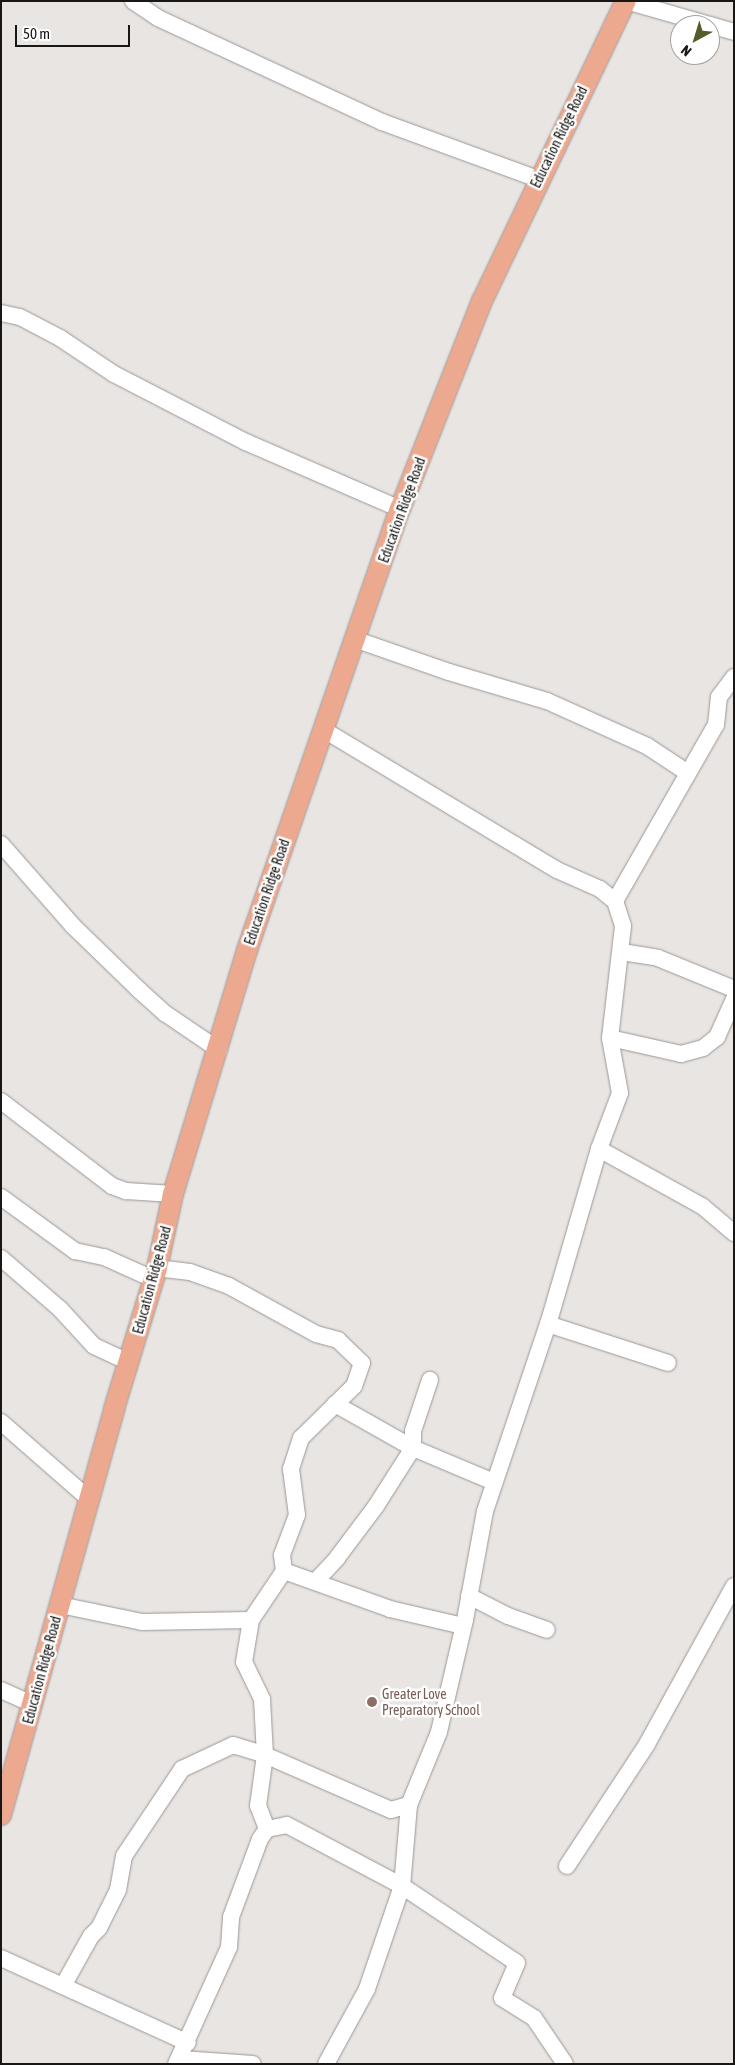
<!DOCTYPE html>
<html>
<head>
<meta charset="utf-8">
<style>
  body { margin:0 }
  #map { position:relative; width:735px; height:2065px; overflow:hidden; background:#e9e5e3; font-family:"Asap Condensed",sans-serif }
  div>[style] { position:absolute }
  .roads { filter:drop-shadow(0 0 1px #9b9795) drop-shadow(0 0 1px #9b9795) }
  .minor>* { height:16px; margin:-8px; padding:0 8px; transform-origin:8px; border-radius:8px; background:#fff }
  .major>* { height:20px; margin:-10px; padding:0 10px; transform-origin:10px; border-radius:10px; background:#eda98f }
  .dots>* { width:14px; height:14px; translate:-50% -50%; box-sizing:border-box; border:2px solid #fff; border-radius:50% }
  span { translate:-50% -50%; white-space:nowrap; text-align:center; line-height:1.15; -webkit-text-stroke:5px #fff; paint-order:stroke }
  .street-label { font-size:14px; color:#181716 }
  .education-label { font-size:14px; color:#785e54 }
  .left { translate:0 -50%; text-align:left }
  .frame { position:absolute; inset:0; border:2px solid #181716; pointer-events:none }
  .north { position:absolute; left:670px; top:15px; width:50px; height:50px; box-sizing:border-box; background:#fff; border:1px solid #a3a2a2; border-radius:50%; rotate:219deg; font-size:14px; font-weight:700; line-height:20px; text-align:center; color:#181716 }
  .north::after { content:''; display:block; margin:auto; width:18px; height:22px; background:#555c2b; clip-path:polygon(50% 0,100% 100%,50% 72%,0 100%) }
  .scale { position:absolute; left:15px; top:25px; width:115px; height:22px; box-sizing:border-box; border:2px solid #181716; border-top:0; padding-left:6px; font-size:15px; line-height:18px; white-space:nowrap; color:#181716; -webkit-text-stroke:4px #fff; paint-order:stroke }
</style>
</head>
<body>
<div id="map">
  <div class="roads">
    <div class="minor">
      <div style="left:133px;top:1px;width:30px;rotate:34deg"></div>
      <div style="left:158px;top:18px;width:247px;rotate:24.9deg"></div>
      <div style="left:382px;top:122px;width:166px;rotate:20.1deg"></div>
      <div style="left:626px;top:1px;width:87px;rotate:15.9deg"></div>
      <div style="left:710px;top:25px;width:25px;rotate:16deg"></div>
      <div style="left:1px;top:313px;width:19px;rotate:12deg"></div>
      <div style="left:20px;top:317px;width:45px;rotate:27.7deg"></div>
      <div style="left:60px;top:338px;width:65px;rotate:33.7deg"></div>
      <div style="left:114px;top:374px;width:148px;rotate:27.3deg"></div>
      <div style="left:246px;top:442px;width:168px;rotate:23.5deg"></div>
      <div style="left:357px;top:640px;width:97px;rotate:19.2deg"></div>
      <div style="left:449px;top:672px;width:102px;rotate:16.5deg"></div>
      <div style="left:547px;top:701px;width:110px;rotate:24.2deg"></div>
      <div style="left:647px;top:746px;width:49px;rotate:33.4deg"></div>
      <div style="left:324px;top:730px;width:272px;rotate:31deg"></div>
      <div style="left:557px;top:870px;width:47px;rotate:23.8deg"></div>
      <div style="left:600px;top:889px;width:19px;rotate:39deg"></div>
      <div style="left:615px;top:901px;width:26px;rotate:72deg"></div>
      <div style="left:623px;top:926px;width:113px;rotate:96.6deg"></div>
      <div style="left:610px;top:1038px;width:56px;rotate:79.7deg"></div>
      <div style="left:620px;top:1093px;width:60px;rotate:110.6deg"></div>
      <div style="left:599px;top:1149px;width:182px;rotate:106.2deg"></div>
      <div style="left:548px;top:1324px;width:197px;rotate:108.6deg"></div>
      <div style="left:485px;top:1511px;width:111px;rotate:100.4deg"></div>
      <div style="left:465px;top:1620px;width:115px;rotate:103.1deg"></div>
      <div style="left:439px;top:1732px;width:79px;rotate:112.3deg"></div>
      <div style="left:409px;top:1805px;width:81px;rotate:94.9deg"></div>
      <div style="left:402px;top:1886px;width:109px;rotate:108.8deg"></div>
      <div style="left:367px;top:1989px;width:85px;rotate:118.7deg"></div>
      <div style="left:1px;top:844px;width:109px;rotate:48.7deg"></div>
      <div style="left:73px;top:926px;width:92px;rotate:44.1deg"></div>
      <div style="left:139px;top:990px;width:36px;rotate:42deg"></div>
      <div style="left:166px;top:1014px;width:64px;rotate:34.2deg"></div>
      <div style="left:615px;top:901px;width:203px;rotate:-60.2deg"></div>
      <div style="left:716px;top:725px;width:28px;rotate:-84deg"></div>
      <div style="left:719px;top:697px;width:25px;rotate:-53deg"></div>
      <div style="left:622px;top:952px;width:36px;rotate:9deg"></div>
      <div style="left:658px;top:958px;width:82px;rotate:22.2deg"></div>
      <div style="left:610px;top:1038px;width:73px;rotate:12.7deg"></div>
      <div style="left:681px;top:1054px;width:23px;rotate:-15deg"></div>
      <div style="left:703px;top:1048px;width:18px;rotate:-38deg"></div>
      <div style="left:717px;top:1037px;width:42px;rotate:-65.9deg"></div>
      <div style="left:1px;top:1101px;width:140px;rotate:37.4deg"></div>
      <div style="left:112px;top:1186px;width:15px;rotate:20deg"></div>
      <div style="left:126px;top:1191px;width:47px;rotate:3.7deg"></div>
      <div style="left:599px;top:1149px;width:118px;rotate:29deg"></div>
      <div style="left:702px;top:1206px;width:42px;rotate:40.2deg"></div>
      <div style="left:1px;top:1197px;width:92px;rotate:36.1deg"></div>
      <div style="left:75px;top:1251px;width:30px;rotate:12deg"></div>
      <div style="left:104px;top:1257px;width:54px;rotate:24.2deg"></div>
      <div style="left:1px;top:1258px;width:78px;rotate:40.8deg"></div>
      <div style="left:60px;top:1309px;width:50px;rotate:47.4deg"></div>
      <div style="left:94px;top:1346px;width:38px;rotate:25deg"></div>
      <div style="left:157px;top:1268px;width:33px;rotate:7deg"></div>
      <div style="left:190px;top:1272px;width:41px;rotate:19.7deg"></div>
      <div style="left:229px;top:1286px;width:99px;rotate:28.9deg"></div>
      <div style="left:316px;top:1334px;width:23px;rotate:15deg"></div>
      <div style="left:338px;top:1340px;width:33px;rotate:44deg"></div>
      <div style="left:362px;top:1363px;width:24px;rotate:109deg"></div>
      <div style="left:354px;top:1386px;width:74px;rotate:135.5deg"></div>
      <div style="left:301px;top:1438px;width:33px;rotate:108deg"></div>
      <div style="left:291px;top:1469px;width:46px;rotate:82.6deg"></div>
      <div style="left:297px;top:1515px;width:43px;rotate:110.6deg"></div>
      <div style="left:282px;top:1555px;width:16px;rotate:83deg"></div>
      <div style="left:548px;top:1324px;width:126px;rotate:18deg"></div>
      <div style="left:335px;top:1404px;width:90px;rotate:29.4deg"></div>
      <div style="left:413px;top:1448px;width:88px;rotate:22.8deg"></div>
      <div style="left:1px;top:1422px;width:117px;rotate:41.2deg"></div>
      <div style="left:315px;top:1582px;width:33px;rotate:-47deg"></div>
      <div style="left:337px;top:1558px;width:65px;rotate:-53.1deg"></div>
      <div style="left:376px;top:1506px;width:69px;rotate:-57.5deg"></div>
      <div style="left:413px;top:1448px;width:17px;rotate:-90deg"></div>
      <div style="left:413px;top:1431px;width:54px;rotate:-71.6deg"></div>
      <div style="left:469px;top:1596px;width:44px;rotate:27.1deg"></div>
      <div style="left:508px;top:1616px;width:41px;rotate:19.7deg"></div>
      <div style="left:60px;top:1605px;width:84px;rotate:11.7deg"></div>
      <div style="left:142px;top:1622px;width:109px;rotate:-1.1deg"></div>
      <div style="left:1px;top:1690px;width:35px;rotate:24deg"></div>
      <div style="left:267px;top:1829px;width:25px;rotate:-111deg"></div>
      <div style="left:258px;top:1806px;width:51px;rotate:-82.2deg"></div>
      <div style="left:265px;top:1755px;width:56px;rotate:-93.1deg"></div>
      <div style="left:262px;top:1699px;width:41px;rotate:-115.9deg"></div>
      <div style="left:244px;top:1662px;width:43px;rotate:-80.5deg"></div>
      <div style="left:251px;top:1620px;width:59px;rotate:-56deg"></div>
      <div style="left:284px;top:1571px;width:113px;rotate:19.7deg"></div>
      <div style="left:390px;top:1609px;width:75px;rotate:13.1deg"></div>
      <div style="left:567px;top:1866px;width:146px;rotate:-56.7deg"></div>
      <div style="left:647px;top:1744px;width:180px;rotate:-61.2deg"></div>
      <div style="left:1px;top:1958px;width:205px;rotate:24.4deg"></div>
      <div style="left:63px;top:1986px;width:57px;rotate:-60.8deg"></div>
      <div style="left:91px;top:1936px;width:11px;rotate:-45deg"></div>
      <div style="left:99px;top:1928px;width:42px;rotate:-63.4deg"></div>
      <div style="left:118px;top:1890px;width:35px;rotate:-80deg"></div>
      <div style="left:124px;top:1856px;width:105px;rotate:-56.3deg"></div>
      <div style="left:182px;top:1769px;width:56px;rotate:-25.2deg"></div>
      <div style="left:233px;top:1745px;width:34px;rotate:17deg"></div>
      <div style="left:265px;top:1755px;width:137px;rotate:23.6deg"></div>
      <div style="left:391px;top:1810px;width:19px;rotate:-16deg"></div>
      <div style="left:181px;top:2059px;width:72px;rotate:4deg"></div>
      <div style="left:176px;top:2064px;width:128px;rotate:-65.6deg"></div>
      <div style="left:229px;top:1947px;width:30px;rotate:-86deg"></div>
      <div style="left:231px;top:1917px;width:83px;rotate:-69.6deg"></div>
      <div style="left:260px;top:1839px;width:12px;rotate:-55deg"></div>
      <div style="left:267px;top:1829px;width:20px;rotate:-11deg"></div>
      <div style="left:287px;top:1825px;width:130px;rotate:27.9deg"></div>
      <div style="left:402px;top:1886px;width:138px;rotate:33.8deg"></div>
      <div style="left:517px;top:1963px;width:38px;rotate:113deg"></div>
      <div style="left:502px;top:1998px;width:38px;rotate:32deg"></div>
      <div style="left:534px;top:2018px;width:55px;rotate:56deg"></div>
    </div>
    <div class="major">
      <div style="left:1px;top:1815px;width:421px;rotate:-74.4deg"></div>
      <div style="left:114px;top:1409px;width:147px;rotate:-73deg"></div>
      <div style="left:157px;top:1268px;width:76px;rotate:-77.8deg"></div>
      <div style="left:173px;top:1194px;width:255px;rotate:-73.1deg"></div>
      <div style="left:247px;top:950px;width:467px;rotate:-70.9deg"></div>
      <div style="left:400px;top:509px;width:224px;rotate:-68.5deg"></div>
      <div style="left:482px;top:301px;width:333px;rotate:-64.4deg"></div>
    </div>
  </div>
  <div class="dots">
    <div style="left:372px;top:1702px;background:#8d6e63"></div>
  </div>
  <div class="street-label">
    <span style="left:559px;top:137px;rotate:-64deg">Education Ridge Road</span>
    <span style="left:402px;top:510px;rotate:-70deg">Education Ridge Road</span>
    <span style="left:267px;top:892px;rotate:-71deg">Education Ridge Road</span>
    <span style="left:152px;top:1280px;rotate:-75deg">Education Ridge Road</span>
    <span style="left:42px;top:1670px;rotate:-75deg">Education Ridge Road</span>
  </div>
  <div class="education-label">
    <span class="left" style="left:382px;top:1702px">Greater Love<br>Preparatory School</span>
  </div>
  <div class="frame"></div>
  <div class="north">N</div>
  <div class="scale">50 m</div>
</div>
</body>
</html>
